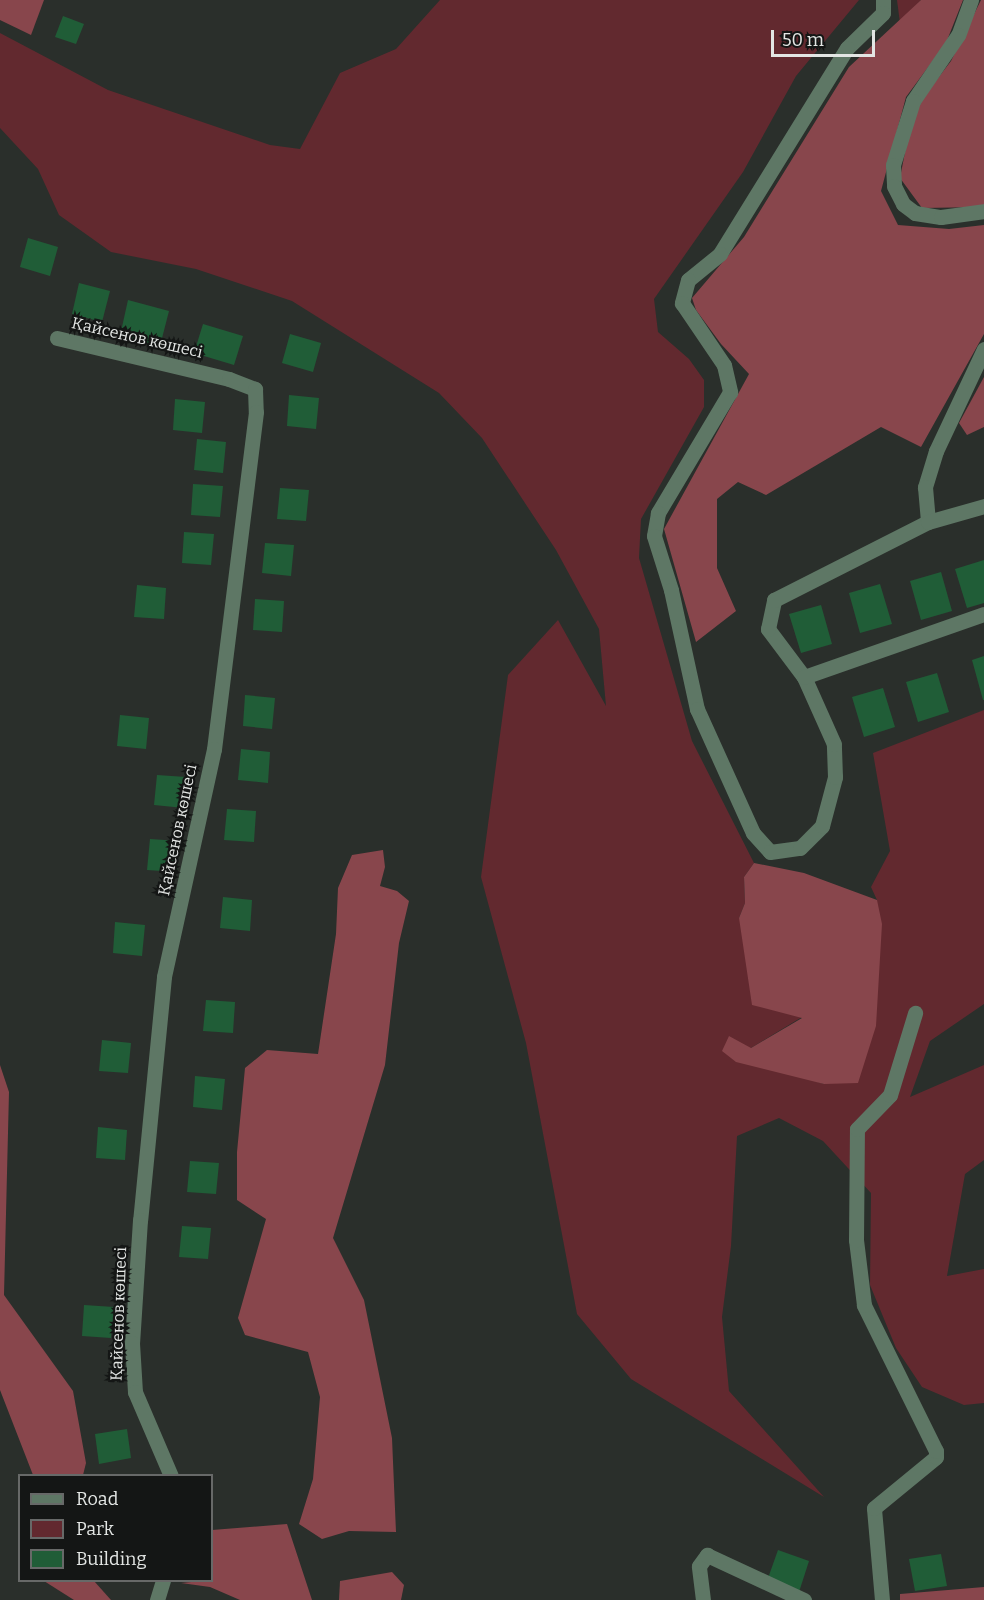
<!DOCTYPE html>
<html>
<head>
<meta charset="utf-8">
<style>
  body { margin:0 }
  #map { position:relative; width:984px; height:1600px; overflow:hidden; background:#2a2f2b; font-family:Bitter,serif }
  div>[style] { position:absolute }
  .green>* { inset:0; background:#62292f }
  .forest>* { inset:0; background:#88464c }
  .building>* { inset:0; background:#205d37 }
  .minor>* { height:15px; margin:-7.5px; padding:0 7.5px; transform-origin:7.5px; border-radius:7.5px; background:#5e7765 }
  span { translate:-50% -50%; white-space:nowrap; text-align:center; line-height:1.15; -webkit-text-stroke:4.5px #141615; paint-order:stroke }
  .street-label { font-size:16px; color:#e3e6e4 }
  .legend { position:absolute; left:18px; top:1474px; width:195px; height:108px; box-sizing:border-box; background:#141615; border:2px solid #676968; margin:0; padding:8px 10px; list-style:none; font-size:18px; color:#e3e6e4 }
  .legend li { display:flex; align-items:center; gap:12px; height:30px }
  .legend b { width:30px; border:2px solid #676968 }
  .scale { position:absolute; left:771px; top:30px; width:104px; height:27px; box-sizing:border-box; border:3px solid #e3e6e4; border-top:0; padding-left:8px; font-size:18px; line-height:21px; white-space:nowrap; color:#e3e6e4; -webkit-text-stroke:4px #141615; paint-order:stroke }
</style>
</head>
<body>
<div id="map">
  <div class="green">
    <div style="clip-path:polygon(440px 0,859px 0,796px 76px,743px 172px,654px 299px,658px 332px,689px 359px,704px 380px,704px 407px,641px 519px,639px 558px,692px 741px,754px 863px,744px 877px,745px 903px,739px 918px,802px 1017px,751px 1048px,723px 1051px,824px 1084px,877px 900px,871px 887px,890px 851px,873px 753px,984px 710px,984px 1004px,930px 1041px,910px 1097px,984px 1065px,984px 1160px,965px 1174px,947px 1276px,984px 1269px,984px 1403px,964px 1405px,922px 1387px,896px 1348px,870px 1285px,871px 1193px,823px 1141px,779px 1118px,737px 1136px,731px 1246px,722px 1317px,729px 1391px,824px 1497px,631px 1379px,577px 1314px,526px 1043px,481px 877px,508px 675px,558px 620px,606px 706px,599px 629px,556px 550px,482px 438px,439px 393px,292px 301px,196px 269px,111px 252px,59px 215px,38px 169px,0 128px,0 33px,108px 90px,270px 145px,300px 149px,340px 73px,396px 49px)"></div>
    <div style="clip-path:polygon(897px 0,921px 0,900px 23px)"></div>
  </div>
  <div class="forest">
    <div style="clip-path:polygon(0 0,44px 0,31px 35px,0 20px)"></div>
    <div style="clip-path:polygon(921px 0,963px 0,946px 43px,906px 97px,881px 191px,898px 225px,949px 229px,984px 225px,984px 334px,921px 447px,881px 427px,766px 495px,738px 482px,717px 499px,717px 568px,736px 611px,696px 642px,664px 529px,749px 374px,721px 344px,696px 310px,692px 298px,744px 237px,849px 67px)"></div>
    <div style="clip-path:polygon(981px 0,984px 0,984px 207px,922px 208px,900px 178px,913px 111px,951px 61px)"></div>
    <div style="clip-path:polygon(984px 377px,984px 427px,967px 435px,959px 423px)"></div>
    <div style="clip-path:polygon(383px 850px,385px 867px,380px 886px,397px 891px,409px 901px,399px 943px,385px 1065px,333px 1238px,364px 1300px,392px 1438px,396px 1532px,349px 1531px,322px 1539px,299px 1524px,313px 1479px,320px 1397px,308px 1352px,245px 1335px,238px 1318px,266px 1219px,237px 1200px,237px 1152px,245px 1068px,267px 1050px,318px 1054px,336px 934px,338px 888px,352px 855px)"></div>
    <div style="clip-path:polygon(754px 863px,804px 873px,877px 900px,882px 924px,876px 1026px,858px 1083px,824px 1084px,736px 1062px,722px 1051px,729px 1036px,751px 1048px,802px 1018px,752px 1005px,739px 918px,745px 903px,744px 877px)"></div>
    <div style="clip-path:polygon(0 1065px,9px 1092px,4px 1295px,73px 1391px,86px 1463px,83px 1475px,33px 1475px,0 1390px)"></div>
    <div style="clip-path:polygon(287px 1524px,312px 1600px,240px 1600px,210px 1587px,181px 1583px,212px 1580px,212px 1530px)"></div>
    <div style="clip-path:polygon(392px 1572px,404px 1585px,401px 1600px,339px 1600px,340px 1581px)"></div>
    <div style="clip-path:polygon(44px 1581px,94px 1581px,111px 1600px,74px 1600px)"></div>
    <div style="clip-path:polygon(984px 1587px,984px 1600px,900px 1600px,900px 1594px)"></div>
  </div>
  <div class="building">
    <div style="clip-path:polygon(63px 16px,84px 24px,76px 44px,55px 37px)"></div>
    <div style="clip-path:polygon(28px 238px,58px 247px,50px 276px,20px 267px)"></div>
    <div style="clip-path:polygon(79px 283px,110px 291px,102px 322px,72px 314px)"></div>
    <div style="clip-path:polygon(128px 300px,169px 311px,160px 346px,120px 336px)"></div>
    <div style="clip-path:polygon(203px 324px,243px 336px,234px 365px,194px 353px)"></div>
    <div style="clip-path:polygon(290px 334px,321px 343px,313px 372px,282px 363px)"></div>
    <div style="clip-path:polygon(289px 395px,319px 398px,316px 429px,287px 426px)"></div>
    <div style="clip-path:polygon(175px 399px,205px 402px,202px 433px,173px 430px)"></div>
    <div style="clip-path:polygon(197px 439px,226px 442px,223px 473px,194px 470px)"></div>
    <div style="clip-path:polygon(193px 484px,223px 486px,220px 517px,191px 515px)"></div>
    <div style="clip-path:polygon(280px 488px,309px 490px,306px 521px,277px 519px)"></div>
    <div style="clip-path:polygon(184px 532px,214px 534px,211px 565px,182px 563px)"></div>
    <div style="clip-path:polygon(265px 543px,294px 545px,291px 576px,262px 573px)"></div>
    <div style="clip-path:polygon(984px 560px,984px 603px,967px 608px,955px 569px)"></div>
    <div style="clip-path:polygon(941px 572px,952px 611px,921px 620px,910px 581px)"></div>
    <div style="clip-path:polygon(880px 584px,892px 624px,860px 633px,849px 593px)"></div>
    <div style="clip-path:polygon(137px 585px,166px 588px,164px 619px,134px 617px)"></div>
    <div style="clip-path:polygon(255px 599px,284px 601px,282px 632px,253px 630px)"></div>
    <div style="clip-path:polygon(821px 605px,832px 644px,801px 653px,789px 614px)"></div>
    <div style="clip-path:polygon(984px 656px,984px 700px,983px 700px,972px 660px)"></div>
    <div style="clip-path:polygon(937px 673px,949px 712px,918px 722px,906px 682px)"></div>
    <div style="clip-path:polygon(883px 688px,895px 727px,864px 737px,852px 697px)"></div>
    <div style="clip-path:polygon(245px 695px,275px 698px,272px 729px,243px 726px)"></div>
    <div style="clip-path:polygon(120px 715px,149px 718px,146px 749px,117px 746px)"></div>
    <div style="clip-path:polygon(241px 749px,270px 752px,268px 783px,238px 780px)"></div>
    <div style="clip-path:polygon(157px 775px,186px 777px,184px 808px,154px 805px)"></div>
    <div style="clip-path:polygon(227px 809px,256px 811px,254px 842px,224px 840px)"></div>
    <div style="clip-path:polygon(150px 839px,179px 841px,177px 872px,147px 870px)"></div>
    <div style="clip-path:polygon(223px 897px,252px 900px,250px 931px,220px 928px)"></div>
    <div style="clip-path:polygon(115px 922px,145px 925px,142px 956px,113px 953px)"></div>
    <div style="clip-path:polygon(206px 1000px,235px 1002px,233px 1033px,203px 1031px)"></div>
    <div style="clip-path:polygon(102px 1040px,131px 1043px,128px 1073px,99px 1071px)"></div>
    <div style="clip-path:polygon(195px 1076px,225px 1079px,222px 1110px,193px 1107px)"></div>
    <div style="clip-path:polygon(98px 1127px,127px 1130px,125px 1160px,96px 1158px)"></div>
    <div style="clip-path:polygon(190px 1161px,219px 1163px,216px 1194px,187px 1192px)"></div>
    <div style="clip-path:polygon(182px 1226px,211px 1228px,208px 1259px,179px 1257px)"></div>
    <div style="clip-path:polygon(84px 1305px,114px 1307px,111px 1338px,82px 1336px)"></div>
    <div style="clip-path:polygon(127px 1429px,131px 1458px,99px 1464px,95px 1434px)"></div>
    <div style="clip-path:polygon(778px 1550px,809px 1561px,799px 1592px,767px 1581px)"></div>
    <div style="clip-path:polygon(941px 1554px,947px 1586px,915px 1591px,909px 1559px)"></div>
  </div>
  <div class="minor">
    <div style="left:883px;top:0;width:13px;rotate:90deg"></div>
    <div style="left:883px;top:13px;width:50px;rotate:135.8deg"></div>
    <div style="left:847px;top:48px;width:242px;rotate:121.7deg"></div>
    <div style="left:720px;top:254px;width:41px;rotate:140.9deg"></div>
    <div style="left:688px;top:280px;width:24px;rotate:105deg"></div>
    <div style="left:682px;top:303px;width:75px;rotate:55.9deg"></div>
    <div style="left:724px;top:365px;width:28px;rotate:77deg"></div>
    <div style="left:730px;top:392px;width:141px;rotate:120.8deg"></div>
    <div style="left:658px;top:513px;width:23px;rotate:100deg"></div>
    <div style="left:654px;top:536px;width:57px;rotate:72.5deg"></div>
    <div style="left:671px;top:590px;width:122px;rotate:77.7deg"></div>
    <div style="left:697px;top:709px;width:136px;rotate:65.7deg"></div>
    <div style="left:753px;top:833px;width:25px;rotate:48deg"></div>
    <div style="left:770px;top:852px;width:30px;rotate:-8deg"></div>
    <div style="left:800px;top:848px;width:31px;rotate:-45deg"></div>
    <div style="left:822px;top:826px;width:51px;rotate:-75.1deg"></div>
    <div style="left:835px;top:777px;width:33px;rotate:-92deg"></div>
    <div style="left:834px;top:744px;width:73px;rotate:-114.1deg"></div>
    <div style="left:804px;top:677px;width:60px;rotate:-126.9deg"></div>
    <div style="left:768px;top:629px;width:30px;rotate:-78deg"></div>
    <div style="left:774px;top:600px;width:173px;rotate:-26.9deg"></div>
    <div style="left:971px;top:0;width:37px;rotate:110deg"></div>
    <div style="left:958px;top:35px;width:80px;rotate:124.3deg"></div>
    <div style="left:913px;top:101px;width:67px;rotate:107.4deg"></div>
    <div style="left:893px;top:165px;width:21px;rotate:87deg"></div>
    <div style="left:894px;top:186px;width:20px;rotate:63deg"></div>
    <div style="left:903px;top:204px;width:15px;rotate:37deg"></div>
    <div style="left:915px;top:213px;width:26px;rotate:9deg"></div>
    <div style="left:941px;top:217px;width:43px;rotate:-7.9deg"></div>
    <div style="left:57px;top:338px;width:177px;rotate:13.4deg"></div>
    <div style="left:229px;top:379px;width:28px;rotate:21deg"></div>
    <div style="left:255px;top:389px;width:23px;rotate:88deg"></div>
    <div style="left:256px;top:412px;width:340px;rotate:97.1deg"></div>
    <div style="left:214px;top:749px;width:233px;rotate:102.4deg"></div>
    <div style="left:164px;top:977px;width:244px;rotate:95.6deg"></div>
    <div style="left:140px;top:1220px;width:123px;rotate:93.7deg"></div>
    <div style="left:132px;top:1343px;width:49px;rotate:86.5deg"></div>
    <div style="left:135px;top:1392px;width:91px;rotate:66.8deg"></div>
    <div style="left:984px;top:349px;width:113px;rotate:115.2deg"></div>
    <div style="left:936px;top:451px;width:38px;rotate:107deg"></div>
    <div style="left:925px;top:487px;width:35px;rotate:85deg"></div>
    <div style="left:928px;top:522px;width:58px;rotate:-15.9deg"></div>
    <div style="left:804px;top:677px;width:191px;rotate:-19.3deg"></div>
    <div style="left:157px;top:1600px;width:21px;rotate:-73deg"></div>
    <div style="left:703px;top:1600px;width:34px;rotate:-97deg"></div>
    <div style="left:699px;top:1566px;width:14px;rotate:-54deg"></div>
    <div style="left:707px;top:1555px;width:107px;rotate:24.9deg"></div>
    <div style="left:882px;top:1600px;width:92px;rotate:-95deg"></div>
    <div style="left:874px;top:1508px;width:80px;rotate:-39.4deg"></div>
    <div style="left:936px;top:1457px;width:6px;rotate:-90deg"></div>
    <div style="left:936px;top:1451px;width:163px;rotate:-116.3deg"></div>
    <div style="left:864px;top:1305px;width:65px;rotate:-97deg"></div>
    <div style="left:856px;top:1240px;width:111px;rotate:-89.5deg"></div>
    <div style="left:857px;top:1129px;width:47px;rotate:-45.9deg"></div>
    <div style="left:890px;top:1095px;width:86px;rotate:-73deg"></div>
  </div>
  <div class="street-label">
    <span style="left:137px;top:338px;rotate:13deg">Қайсенов көшесі</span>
    <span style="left:178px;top:830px;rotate:-78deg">Қайсенов көшесі</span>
    <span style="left:119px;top:1314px;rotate:-88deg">Қайсенов көшесі</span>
  </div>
  <ul class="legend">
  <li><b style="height:8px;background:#5e7765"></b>Road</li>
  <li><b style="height:16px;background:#62292f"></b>Park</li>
  <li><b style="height:16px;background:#205d37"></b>Building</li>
  </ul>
  <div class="scale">50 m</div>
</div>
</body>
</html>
